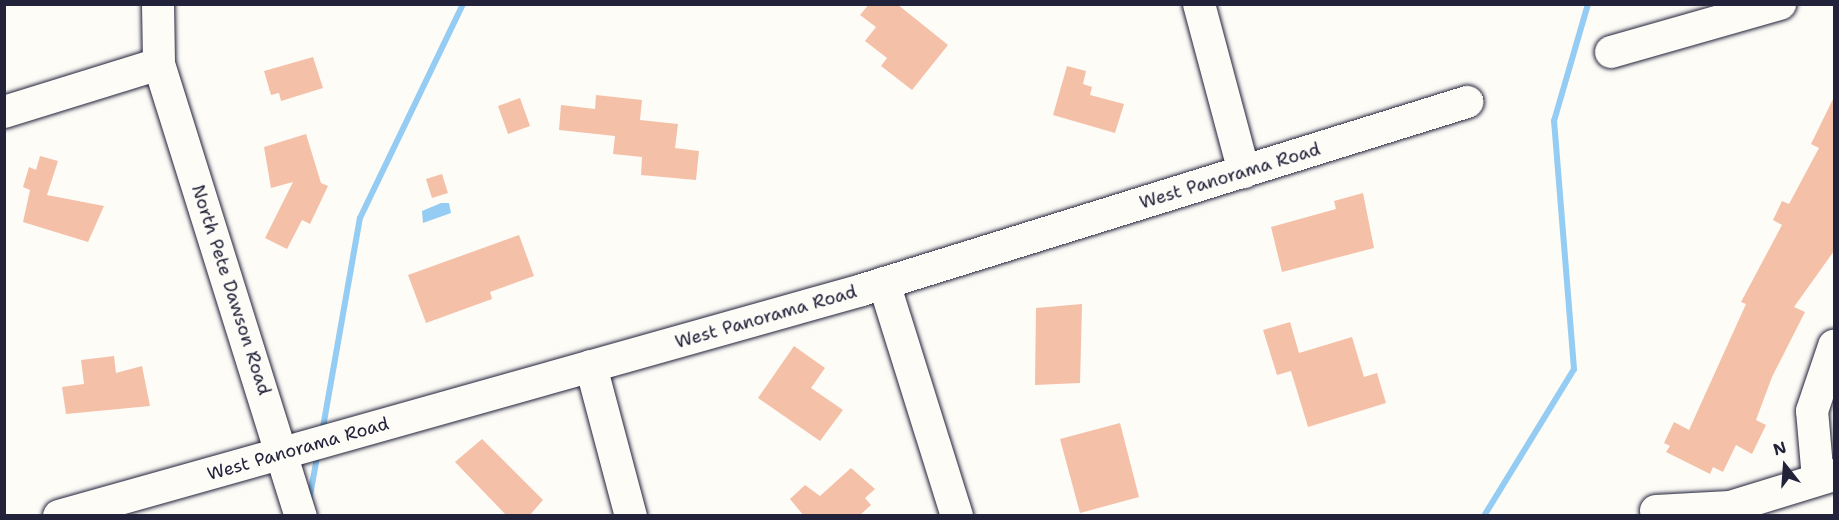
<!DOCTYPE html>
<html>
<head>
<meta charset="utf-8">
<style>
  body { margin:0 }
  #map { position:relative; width:1839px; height:520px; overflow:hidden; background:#fdfcf7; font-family:"Shantell Sans",sans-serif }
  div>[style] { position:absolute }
  .water>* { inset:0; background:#94ccf3 }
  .stream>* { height:6px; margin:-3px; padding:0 3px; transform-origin:3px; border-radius:3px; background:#94ccf3 }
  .building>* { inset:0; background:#f5c0a8 }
  .roads { filter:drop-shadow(0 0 2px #22223b) drop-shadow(0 0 2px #22223b) }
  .minor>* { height:32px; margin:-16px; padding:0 16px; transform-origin:16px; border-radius:16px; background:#fdfcf7 }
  span { translate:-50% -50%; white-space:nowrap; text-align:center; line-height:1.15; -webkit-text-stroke:4.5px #fdfcf7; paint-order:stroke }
  .street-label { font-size:18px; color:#22223b }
  .frame { position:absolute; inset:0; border:6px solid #22223b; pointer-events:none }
  .north { position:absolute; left:1755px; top:436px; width:60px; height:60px; -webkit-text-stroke:4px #fdfcf7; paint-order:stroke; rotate:343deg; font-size:16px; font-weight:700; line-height:24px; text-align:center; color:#22223b }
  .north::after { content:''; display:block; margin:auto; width:21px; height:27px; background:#22223b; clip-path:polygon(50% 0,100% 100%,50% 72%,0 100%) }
</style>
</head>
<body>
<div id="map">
  <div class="water">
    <div style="clip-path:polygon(441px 203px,449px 203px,451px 213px,423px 223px,422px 211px)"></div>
  </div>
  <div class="stream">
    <div style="left:322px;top:433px;width:218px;rotate:-80deg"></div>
    <div style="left:360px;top:218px;width:237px;rotate:-64.3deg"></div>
    <div style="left:309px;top:501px;width:50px;rotate:-79.6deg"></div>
    <div style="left:1484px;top:516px;width:172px;rotate:-58.5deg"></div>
    <div style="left:1574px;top:369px;width:249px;rotate:-94.6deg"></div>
    <div style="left:1554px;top:121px;width:122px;rotate:-73.8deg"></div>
  </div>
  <div class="building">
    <div style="clip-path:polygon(869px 4px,897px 4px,948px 45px,912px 90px,881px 66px,887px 58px,865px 41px,876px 27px,860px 15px)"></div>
    <div style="clip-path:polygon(313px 57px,323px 88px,281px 101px,279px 93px,271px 95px,264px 71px)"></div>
    <div style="clip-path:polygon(1067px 66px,1086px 71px,1083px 84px,1092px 87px,1090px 95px,1124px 104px,1115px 133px,1053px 115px)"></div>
    <div style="clip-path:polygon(596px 95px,642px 100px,640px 120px,678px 124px,675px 148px,699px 151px,696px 180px,641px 175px,642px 157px,613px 154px,615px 136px,559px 130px,561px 105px,595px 109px)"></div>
    <div style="clip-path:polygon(1834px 97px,1834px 251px,1794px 307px,1805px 312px,1772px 377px,1756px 420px,1766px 425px,1752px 454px,1736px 445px,1723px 472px,1713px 467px,1710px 474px,1666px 452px,1670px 446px,1664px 443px,1674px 422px,1689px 430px,1746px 304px,1741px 302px,1782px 225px,1773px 220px,1782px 201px,1789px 204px,1819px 148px,1811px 144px)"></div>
    <div style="clip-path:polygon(520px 98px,530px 126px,508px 134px,498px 106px)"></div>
    <div style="clip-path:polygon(306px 134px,321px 183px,328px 186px,310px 224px,302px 220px,287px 249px,265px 238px,293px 182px,271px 188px,264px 147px)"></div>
    <div style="clip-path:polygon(40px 156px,58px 161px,47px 195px,104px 206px,88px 242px,23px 222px,30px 190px,23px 187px,29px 167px,36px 170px)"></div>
    <div style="clip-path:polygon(442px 174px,448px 193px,432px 198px,426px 179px)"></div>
    <div style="clip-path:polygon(1363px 193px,1374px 248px,1282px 272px,1271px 227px,1336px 209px,1334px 201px)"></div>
    <div style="clip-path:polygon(519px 235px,534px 276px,490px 292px,492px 299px,426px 323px,408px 275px)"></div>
    <div style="clip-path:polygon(1082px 304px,1080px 383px,1035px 385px,1036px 308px)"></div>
    <div style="clip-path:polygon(1290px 322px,1299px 353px,1352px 337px,1364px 377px,1377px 373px,1386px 403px,1308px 427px,1291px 371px,1277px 375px,1263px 330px)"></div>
    <div style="clip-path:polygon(794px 346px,825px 368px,811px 388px,843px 410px,820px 441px,758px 398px)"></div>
    <div style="clip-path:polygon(114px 356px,116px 373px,142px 366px,150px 406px,66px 414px,62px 387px,84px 384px,81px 360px)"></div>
    <div style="clip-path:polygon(1120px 423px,1139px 497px,1080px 513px,1060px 439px)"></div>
    <div style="clip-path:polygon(482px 439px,543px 500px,529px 516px,507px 516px,455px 462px)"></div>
    <div style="clip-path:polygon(851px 468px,875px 489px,865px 498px,871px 505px,859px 516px,804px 516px,790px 499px,805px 485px,820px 496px)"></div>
  </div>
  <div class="roads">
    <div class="minor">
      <div style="left:158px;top:4px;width:60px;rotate:89deg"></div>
      <div style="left:159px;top:64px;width:474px;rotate:72.6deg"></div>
      <div style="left:1199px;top:4px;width:174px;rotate:75deg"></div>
      <div style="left:1611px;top:52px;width:176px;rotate:-15.9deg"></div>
      <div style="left:4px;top:112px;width:162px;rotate:-17.2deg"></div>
      <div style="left:884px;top:283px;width:244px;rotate:72.6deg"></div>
      <div style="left:591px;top:366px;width:155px;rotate:75.1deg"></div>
      <div style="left:1818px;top:479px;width:68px;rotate:-95deg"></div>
      <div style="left:1812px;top:411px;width:69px;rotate:-71.3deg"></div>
      <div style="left:1656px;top:511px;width:74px;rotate:-3.1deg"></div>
      <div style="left:1730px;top:507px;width:109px;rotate:-17.1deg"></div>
      <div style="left:59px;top:516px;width:834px;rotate:-15.72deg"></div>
      <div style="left:862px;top:290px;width:634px;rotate:-17.26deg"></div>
    </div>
  </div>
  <div class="street-label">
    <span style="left:1230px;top:176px;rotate:-17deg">West Panorama Road</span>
    <span style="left:231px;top:290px;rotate:72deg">North Pete Dawson Road</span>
    <span style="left:766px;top:317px;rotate:-16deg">West Panorama Road</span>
    <span style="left:298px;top:449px;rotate:-16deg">West Panorama Road</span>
  </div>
  <div class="frame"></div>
  <div class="north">N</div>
</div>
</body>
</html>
